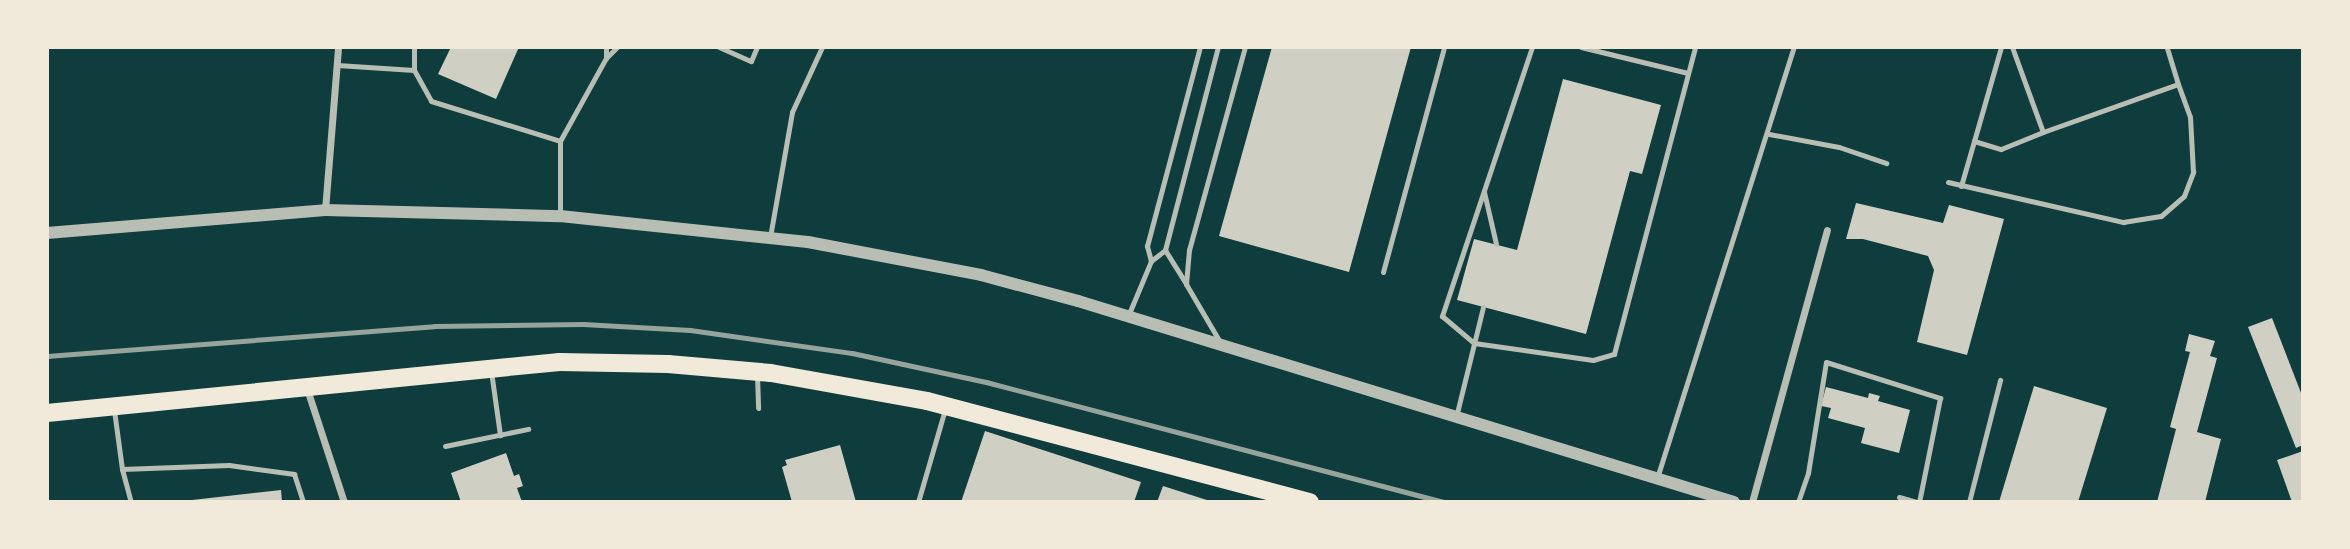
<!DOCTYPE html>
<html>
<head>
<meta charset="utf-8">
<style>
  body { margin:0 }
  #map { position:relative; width:2350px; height:549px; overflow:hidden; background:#0f3d3e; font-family:Roboto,sans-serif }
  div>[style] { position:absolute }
  .building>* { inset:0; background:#cfcfc3 }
  .service>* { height:5px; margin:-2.5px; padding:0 2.5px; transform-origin:2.5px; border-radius:2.5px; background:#b8beb3 }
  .minor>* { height:7px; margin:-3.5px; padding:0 3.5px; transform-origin:3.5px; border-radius:3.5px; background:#b8beb3 }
  .tertiary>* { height:12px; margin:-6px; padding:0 6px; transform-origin:6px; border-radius:6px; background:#b8beb3 }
  .primary>* { height:18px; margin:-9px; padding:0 9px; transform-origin:9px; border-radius:9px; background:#f1e9da }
  .rail>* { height:5px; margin:-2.5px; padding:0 2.5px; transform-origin:2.5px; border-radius:2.5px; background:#97a49c }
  span { translate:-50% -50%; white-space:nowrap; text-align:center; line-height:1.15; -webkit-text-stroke:6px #f1e9da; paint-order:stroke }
  .frame { position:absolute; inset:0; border:49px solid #f1e9da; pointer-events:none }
</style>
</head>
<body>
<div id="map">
  <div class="building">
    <div style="clip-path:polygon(451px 47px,519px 47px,496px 99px,438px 74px)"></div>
    <div style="clip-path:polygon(1272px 47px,1411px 47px,1349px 272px,1219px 236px)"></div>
    <div style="clip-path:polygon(1563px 79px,1661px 105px,1642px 174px,1630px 171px,1586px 334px,1457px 300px,1474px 239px,1517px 250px)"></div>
    <div style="clip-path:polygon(1856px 203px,1943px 223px,1949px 205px,2004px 219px,1967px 355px,1917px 342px,1934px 270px,1928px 256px,1863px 239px,1846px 239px)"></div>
    <div style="clip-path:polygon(2272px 318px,2303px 398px,2303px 445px,2296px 448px,2248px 327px)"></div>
    <div style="clip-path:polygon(2189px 334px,2215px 341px,2210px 356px,2217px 358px,2197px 432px,2221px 439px,2205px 502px,2157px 502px,2176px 429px,2170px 427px,2190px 352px,2185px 351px)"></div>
    <div style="clip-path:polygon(2034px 386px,2107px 408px,2078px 502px,1999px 502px)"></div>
    <div style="clip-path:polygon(1826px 387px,1868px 398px,1869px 393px,1880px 396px,1878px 401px,1910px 410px,1899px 453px,1861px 443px,1865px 428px,1828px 418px,1831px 408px,1821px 406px)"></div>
    <div style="clip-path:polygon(985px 431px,1141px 482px,1134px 502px,961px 502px)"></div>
    <div style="clip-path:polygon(840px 445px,856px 502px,792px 502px,782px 467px,787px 465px,785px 460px)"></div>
    <div style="clip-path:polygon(2303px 451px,2303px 502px,2292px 502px,2277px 460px)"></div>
    <div style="clip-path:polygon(506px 453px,514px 476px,519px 474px,523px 486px,517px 488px,522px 502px,461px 502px,451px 473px)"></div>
    <div style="clip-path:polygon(1163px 486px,1210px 501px,1210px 502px,1157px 502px)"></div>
    <div style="clip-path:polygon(281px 490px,282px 502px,192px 502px,192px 500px)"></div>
  </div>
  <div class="service">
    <div style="left:414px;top:47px;width:23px;rotate:90deg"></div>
    <div style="left:414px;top:70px;width:35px;rotate:61deg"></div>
    <div style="left:431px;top:101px;width:135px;rotate:17.2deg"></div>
    <div style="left:719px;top:47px;width:35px;rotate:24deg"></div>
    <div style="left:751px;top:61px;width:15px;rotate:-67deg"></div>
    <div style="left:1532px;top:47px;width:284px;rotate:108.5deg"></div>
    <div style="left:1442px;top:316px;width:42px;rotate:40.2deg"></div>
    <div style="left:1474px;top:343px;width:120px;rotate:8.1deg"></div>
    <div style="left:1593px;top:360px;width:22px;rotate:-16deg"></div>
    <div style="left:1614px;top:354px;width:318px;rotate:-75.2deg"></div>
    <div style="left:1581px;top:47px;width:110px;rotate:13.7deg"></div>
    <div style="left:2001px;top:47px;width:98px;rotate:106deg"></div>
    <div style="left:1974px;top:141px;width:28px;rotate:17deg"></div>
    <div style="left:2001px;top:149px;width:45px;rotate:-22deg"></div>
    <div style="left:2012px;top:47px;width:90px;rotate:70deg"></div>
    <div style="left:2043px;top:132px;width:143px;rotate:-19.6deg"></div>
    <div style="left:2178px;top:84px;width:39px;rotate:-107deg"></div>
    <div style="left:606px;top:58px;width:16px;rotate:-45deg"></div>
    <div style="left:337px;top:65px;width:77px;rotate:3.7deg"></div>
    <div style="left:1769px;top:134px;width:71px;rotate:10.5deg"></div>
    <div style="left:1839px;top:147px;width:50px;rotate:18.8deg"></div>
    <div style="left:1948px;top:182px;width:180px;rotate:12.9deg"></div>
    <div style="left:2123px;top:222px;width:38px;rotate:-9deg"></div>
    <div style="left:2161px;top:216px;width:30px;rotate:-41deg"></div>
    <div style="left:2184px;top:196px;width:26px;rotate:-69deg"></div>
    <div style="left:2193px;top:172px;width:55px;rotate:-93.1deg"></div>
    <div style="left:2190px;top:117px;width:35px;rotate:-110deg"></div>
    <div style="left:1961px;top:186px;width:47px;rotate:-73.9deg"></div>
    <div style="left:1484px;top:192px;width:53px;rotate:77deg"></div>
    <div style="left:560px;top:216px;width:75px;rotate:-90deg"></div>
    <div style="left:560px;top:141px;width:95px;rotate:-61deg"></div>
    <div style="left:606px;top:58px;width:11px;rotate:-90deg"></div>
    <div style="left:770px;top:237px;width:127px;rotate:-80deg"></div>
    <div style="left:792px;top:112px;width:72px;rotate:-65.2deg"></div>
    <div style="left:1165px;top:250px;width:40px;rotate:58deg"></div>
    <div style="left:1151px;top:261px;width:16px;rotate:-105deg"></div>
    <div style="left:1147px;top:246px;width:206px;rotate:-75.1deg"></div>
    <div style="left:1383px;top:272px;width:233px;rotate:-74.8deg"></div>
    <div style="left:1128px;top:316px;width:60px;rotate:-67.3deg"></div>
    <div style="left:1151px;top:261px;width:18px;rotate:-38deg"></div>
    <div style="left:1165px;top:250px;width:210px;rotate:-75.4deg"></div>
    <div style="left:1220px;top:342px;width:67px;rotate:-120.4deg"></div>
    <div style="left:1186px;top:284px;width:34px;rotate:-85deg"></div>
    <div style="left:1189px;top:250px;width:211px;rotate:-74.6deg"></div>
    <div style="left:491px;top:371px;width:65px;rotate:82deg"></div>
    <div style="left:757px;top:375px;width:33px;rotate:88deg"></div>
    <div style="left:114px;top:410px;width:60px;rotate:82.3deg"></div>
    <div style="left:122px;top:469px;width:107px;rotate:-2.1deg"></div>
    <div style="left:229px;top:465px;width:66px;rotate:7.9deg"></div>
    <div style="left:294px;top:474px;width:29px;rotate:72deg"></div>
    <div style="left:1456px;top:417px;width:113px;rotate:-76.2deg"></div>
    <div style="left:445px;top:446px;width:85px;rotate:-11.6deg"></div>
    <div style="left:122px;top:469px;width:34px;rotate:75deg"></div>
    <div style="left:1657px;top:478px;width:452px;rotate:-72.4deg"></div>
    <div style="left:1899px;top:497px;width:19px;rotate:16deg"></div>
    <div style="left:918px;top:502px;width:97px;rotate:-73.8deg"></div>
    <div style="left:1798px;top:502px;width:31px;rotate:-71deg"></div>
    <div style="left:1808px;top:473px;width:112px;rotate:-80.8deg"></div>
    <div style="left:1826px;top:362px;width:120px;rotate:17.5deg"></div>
    <div style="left:1940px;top:398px;width:106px;rotate:101.4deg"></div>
    <div style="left:1969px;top:502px;width:126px;rotate:-75.7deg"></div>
  </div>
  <div class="minor">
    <div style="left:325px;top:210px;width:164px;rotate:-85.4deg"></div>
    <div style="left:307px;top:389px;width:119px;rotate:71.9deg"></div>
    <div style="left:1752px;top:502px;width:282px;rotate:-74.6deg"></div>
  </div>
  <div class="tertiary">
    <div style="left:47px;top:233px;width:279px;rotate:-4.7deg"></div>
    <div style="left:325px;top:210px;width:235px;rotate:1.5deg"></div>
    <div style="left:560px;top:216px;width:249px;rotate:6deg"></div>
    <div style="left:808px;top:242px;width:176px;rotate:10.8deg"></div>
    <div style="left:981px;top:275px;width:100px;rotate:15deg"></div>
    <div style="left:1078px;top:301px;width:686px;rotate:17.04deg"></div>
  </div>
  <div class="primary">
    <div style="left:47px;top:413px;width:515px;rotate:-5.69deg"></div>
    <div style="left:559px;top:362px;width:109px;rotate:1.1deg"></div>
    <div style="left:668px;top:364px;width:103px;rotate:5deg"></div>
    <div style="left:771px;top:373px;width:158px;rotate:10.2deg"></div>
    <div style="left:927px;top:401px;width:396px;rotate:14.8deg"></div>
  </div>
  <div class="rail">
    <div style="left:47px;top:356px;width:388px;rotate:-4.4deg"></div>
    <div style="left:434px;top:326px;width:149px;rotate:-0.8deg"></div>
    <div style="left:583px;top:324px;width:107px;rotate:3.2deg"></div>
    <div style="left:690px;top:330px;width:164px;rotate:8.1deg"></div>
    <div style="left:852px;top:353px;width:137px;rotate:12.2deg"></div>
    <div style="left:986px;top:382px;width:473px;rotate:14.7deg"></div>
  </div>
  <div class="frame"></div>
</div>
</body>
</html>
